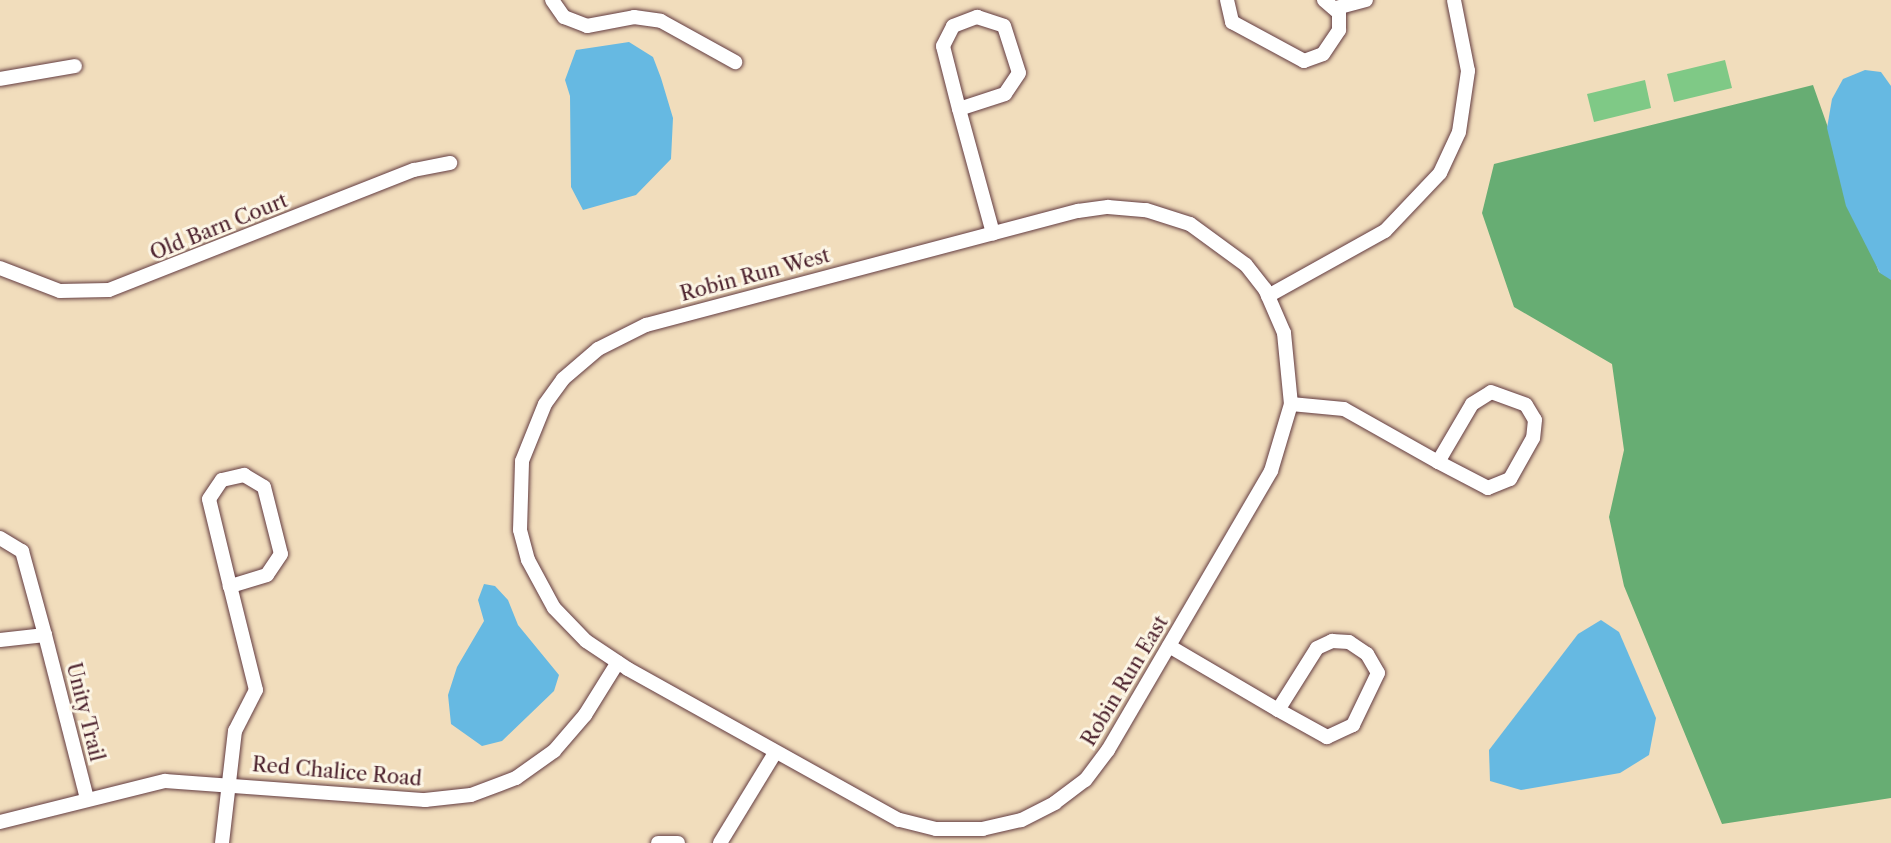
<!DOCTYPE html>
<html>
<head>
<meta charset="utf-8">
<style>
  body { margin:0 }
  #map { position:relative; width:1891px; height:843px; overflow:hidden; background:#f1ddbc; font-family:"Libre Caslon Text",serif }
  div>[style] { position:absolute }
  .green>* { inset:0; background:#7fc986 }
  .forest>* { inset:0; background:#67ad73 }
  .water>* { inset:0; background:#66b9e2 }
  .roads { filter:drop-shadow(0 0 2px #633c41) drop-shadow(0 0 2px #633c41) }
  .minor>* { height:14px; margin:-7px; padding:0 7px; transform-origin:7px; border-radius:7px; background:#fff }
  span { translate:-50% -50%; white-space:nowrap; text-align:center; line-height:1.15; -webkit-text-stroke:6px #fcf5e5; paint-order:stroke }
  .street-label { font-size:20px; color:#4a1f2b }
</style>
</head>
<body>
<div id="map">
  <div class="green">
    <div style="clip-path:polygon(1725px 60px,1732px 88px,1674px 102px,1667px 74px)"></div>
    <div style="clip-path:polygon(1645px 80px,1651px 108px,1594px 122px,1587px 94px)"></div>
  </div>
  <div class="forest">
    <div style="clip-path:polygon(1813px 85px,1879px 272px,1891px 278px,1891px 798px,1722px 824px,1624px 586px,1609px 517px,1624px 450px,1612px 364px,1514px 307px,1482px 213px,1494px 164px)"></div>
  </div>
  <div class="water">
    <div style="clip-path:polygon(629px 42px,653px 57px,661px 78px,673px 118px,671px 159px,636px 195px,583px 210px,571px 187px,570px 96px,565px 80px,576px 50px)"></div>
    <div style="clip-path:polygon(1865px 70px,1881px 72px,1891px 86px,1891px 280px,1880px 273px,1846px 206px,1827px 128px,1832px 99px,1843px 79px)"></div>
    <div style="clip-path:polygon(484px 584px,495px 586px,508px 600px,518px 625px,559px 675px,554px 691px,502px 741px,482px 746px,451px 724px,448px 695px,457px 667px,484px 621px,478px 600px)"></div>
    <div style="clip-path:polygon(1601px 620px,1619px 632px,1656px 718px,1649px 755px,1620px 773px,1521px 790px,1490px 781px,1489px 750px,1578px 634px)"></div>
  </div>
  <div class="roads">
    <div class="minor">
      <div style="left:552px;top:0;width:21px;rotate:55deg"></div>
      <div style="left:564px;top:17px;width:25px;rotate:21deg"></div>
      <div style="left:587px;top:26px;width:48px;rotate:-10.8deg"></div>
      <div style="left:634px;top:17px;width:27px;rotate:8deg"></div>
      <div style="left:661px;top:21px;width:85px;rotate:29deg"></div>
      <div style="left:1227px;top:0;width:23px;rotate:77deg"></div>
      <div style="left:1232px;top:22px;width:82px;rotate:28.4deg"></div>
      <div style="left:1304px;top:61px;width:20px;rotate:-20deg"></div>
      <div style="left:1323px;top:54px;width:29px;rotate:-56deg"></div>
      <div style="left:1339px;top:30px;width:17px;rotate:-90deg"></div>
      <div style="left:1339px;top:13px;width:20px;rotate:-139deg"></div>
      <div style="left:1336px;top:8px;width:31px;rotate:-15deg"></div>
      <div style="left:977px;top:17px;width:28px;rotate:18deg"></div>
      <div style="left:1004px;top:26px;width:49px;rotate:72.3deg"></div>
      <div style="left:1019px;top:73px;width:25px;rotate:124deg"></div>
      <div style="left:1005px;top:94px;width:48px;rotate:161.9deg"></div>
      <div style="left:959px;top:109px;width:65px;rotate:-104.3deg"></div>
      <div style="left:943px;top:46px;width:22px;rotate:-63deg"></div>
      <div style="left:953px;top:26px;width:26px;rotate:-21deg"></div>
      <div style="left:0;top:79px;width:76px;rotate:-9.8deg"></div>
      <div style="left:959px;top:109px;width:129px;rotate:74.7deg"></div>
      <div style="left:1108px;top:207px;width:38px;rotate:5deg"></div>
      <div style="left:1146px;top:210px;width:46px;rotate:17.7deg"></div>
      <div style="left:1190px;top:224px;width:69px;rotate:36.2deg"></div>
      <div style="left:1246px;top:265px;width:31px;rotate:52deg"></div>
      <div style="left:1265px;top:289px;width:48px;rotate:66.6deg"></div>
      <div style="left:1284px;top:333px;width:71px;rotate:84.4deg"></div>
      <div style="left:1291px;top:404px;width:70px;rotate:106.6deg"></div>
      <div style="left:1271px;top:471px;width:323px;rotate:120.3deg"></div>
      <div style="left:1108px;top:750px;width:38px;rotate:127deg"></div>
      <div style="left:1085px;top:780px;width:38px;rotate:143deg"></div>
      <div style="left:1055px;top:803px;width:38px;rotate:153deg"></div>
      <div style="left:1021px;top:820px;width:39px;rotate:167deg"></div>
      <div style="left:983px;top:829px;width:47px;rotate:180deg"></div>
      <div style="left:936px;top:829px;width:38px;rotate:-166deg"></div>
      <div style="left:899px;top:820px;width:310px;rotate:-150.9deg"></div>
      <div style="left:628px;top:669px;width:50px;rotate:-146.3deg"></div>
      <div style="left:586px;top:641px;width:46px;rotate:-134.1deg"></div>
      <div style="left:554px;top:608px;width:55px;rotate:-118.4deg"></div>
      <div style="left:528px;top:560px;width:31px;rotate:-105deg"></div>
      <div style="left:520px;top:530px;width:69px;rotate:-88.3deg"></div>
      <div style="left:522px;top:461px;width:61px;rotate:-68deg"></div>
      <div style="left:545px;top:404px;width:31px;rotate:-54deg"></div>
      <div style="left:563px;top:379px;width:46px;rotate:-40.6deg"></div>
      <div style="left:598px;top:349px;width:54px;rotate:-26.6deg"></div>
      <div style="left:646px;top:325px;width:447px;rotate:-14.8deg"></div>
      <div style="left:1078px;top:211px;width:30px;rotate:-8deg"></div>
      <div style="left:0;top:268px;width:64px;rotate:21deg"></div>
      <div style="left:60px;top:291px;width:49px;rotate:-1.2deg"></div>
      <div style="left:109px;top:290px;width:328px;rotate:-21.5deg"></div>
      <div style="left:414px;top:170px;width:37px;rotate:-11deg"></div>
      <div style="left:1268px;top:296px;width:134px;rotate:-29.1deg"></div>
      <div style="left:1385px;top:231px;width:80px;rotate:-46.5deg"></div>
      <div style="left:1440px;top:173px;width:45px;rotate:-65.1deg"></div>
      <div style="left:1459px;top:132px;width:62px;rotate:-81.6deg"></div>
      <div style="left:1468px;top:71px;width:72px;rotate:-101.2deg"></div>
      <div style="left:1491px;top:392px;width:37px;rotate:20deg"></div>
      <div style="left:1526px;top:405px;width:17px;rotate:59deg"></div>
      <div style="left:1535px;top:420px;width:18px;rotate:96deg"></div>
      <div style="left:1533px;top:438px;width:47px;rotate:119.3deg"></div>
      <div style="left:1510px;top:479px;width:24px;rotate:158deg"></div>
      <div style="left:1488px;top:488px;width:56px;rotate:-152.5deg"></div>
      <div style="left:1438px;top:462px;width:67px;rotate:-59.6deg"></div>
      <div style="left:1472px;top:404px;width:22px;rotate:-32deg"></div>
      <div style="left:1291px;top:404px;width:53px;rotate:5.4deg"></div>
      <div style="left:1344px;top:409px;width:108px;rotate:29.4deg"></div>
      <div style="left:244px;top:475px;width:23px;rotate:31deg"></div>
      <div style="left:264px;top:487px;width:69px;rotate:75.8deg"></div>
      <div style="left:281px;top:554px;width:25px;rotate:124deg"></div>
      <div style="left:267px;top:575px;width:39px;rotate:163deg"></div>
      <div style="left:230px;top:586px;width:89px;rotate:-103.6deg"></div>
      <div style="left:209px;top:499px;width:23px;rotate:-56deg"></div>
      <div style="left:222px;top:480px;width:23px;rotate:-13deg"></div>
      <div style="left:0;top:538px;width:26px;rotate:31deg"></div>
      <div style="left:22px;top:551px;width:87px;rotate:74.7deg"></div>
      <div style="left:45px;top:635px;width:45px;rotate:173.7deg"></div>
      <div style="left:45px;top:635px;width:169px;rotate:75.6deg"></div>
      <div style="left:1332px;top:641px;width:17px;rotate:3deg"></div>
      <div style="left:1349px;top:642px;width:22px;rotate:34deg"></div>
      <div style="left:1367px;top:654px;width:22px;rotate:60deg"></div>
      <div style="left:1378px;top:673px;width:58px;rotate:115.7deg"></div>
      <div style="left:1353px;top:725px;width:29px;rotate:155deg"></div>
      <div style="left:1327px;top:737px;width:56px;rotate:-151.1deg"></div>
      <div style="left:1278px;top:710px;width:73px;rotate:-57.8deg"></div>
      <div style="left:1317px;top:648px;width:17px;rotate:-25deg"></div>
      <div style="left:1169px;top:646px;width:126px;rotate:30.4deg"></div>
      <div style="left:0;top:822px;width:170px;rotate:-14deg"></div>
      <div style="left:165px;top:781px;width:261px;rotate:4.2deg"></div>
      <div style="left:425px;top:800px;width:46px;rotate:-6.2deg"></div>
      <div style="left:471px;top:795px;width:48px;rotate:-20.7deg"></div>
      <div style="left:516px;top:778px;width:47px;rotate:-35.4deg"></div>
      <div style="left:554px;top:751px;width:48px;rotate:-49.3deg"></div>
      <div style="left:585px;top:715px;width:62px;rotate:-58.1deg"></div>
      <div style="left:222px;top:843px;width:113px;rotate:-83.4deg"></div>
      <div style="left:235px;top:731px;width:46px;rotate:-62.9deg"></div>
      <div style="left:256px;top:690px;width:107px;rotate:-104deg"></div>
      <div style="left:658px;top:843px;width:20px"></div>
      <div style="left:720px;top:843px;width:105px;rotate:-58.6deg"></div>
    </div>
  </div>
  <div class="street-label">
    <span style="left:219px;top:227px;rotate:-22deg">Old Barn Court</span>
    <span style="left:755px;top:275px;rotate:-15deg">Robin Run West</span>
    <span style="left:1125px;top:681px;rotate:-59deg">Robin Run East</span>
    <span style="left:85px;top:712px;rotate:76deg">Unity Trail</span>
    <span style="left:337px;top:772px;rotate:5deg">Red Chalice Road</span>
  </div>
</div>
</body>
</html>
